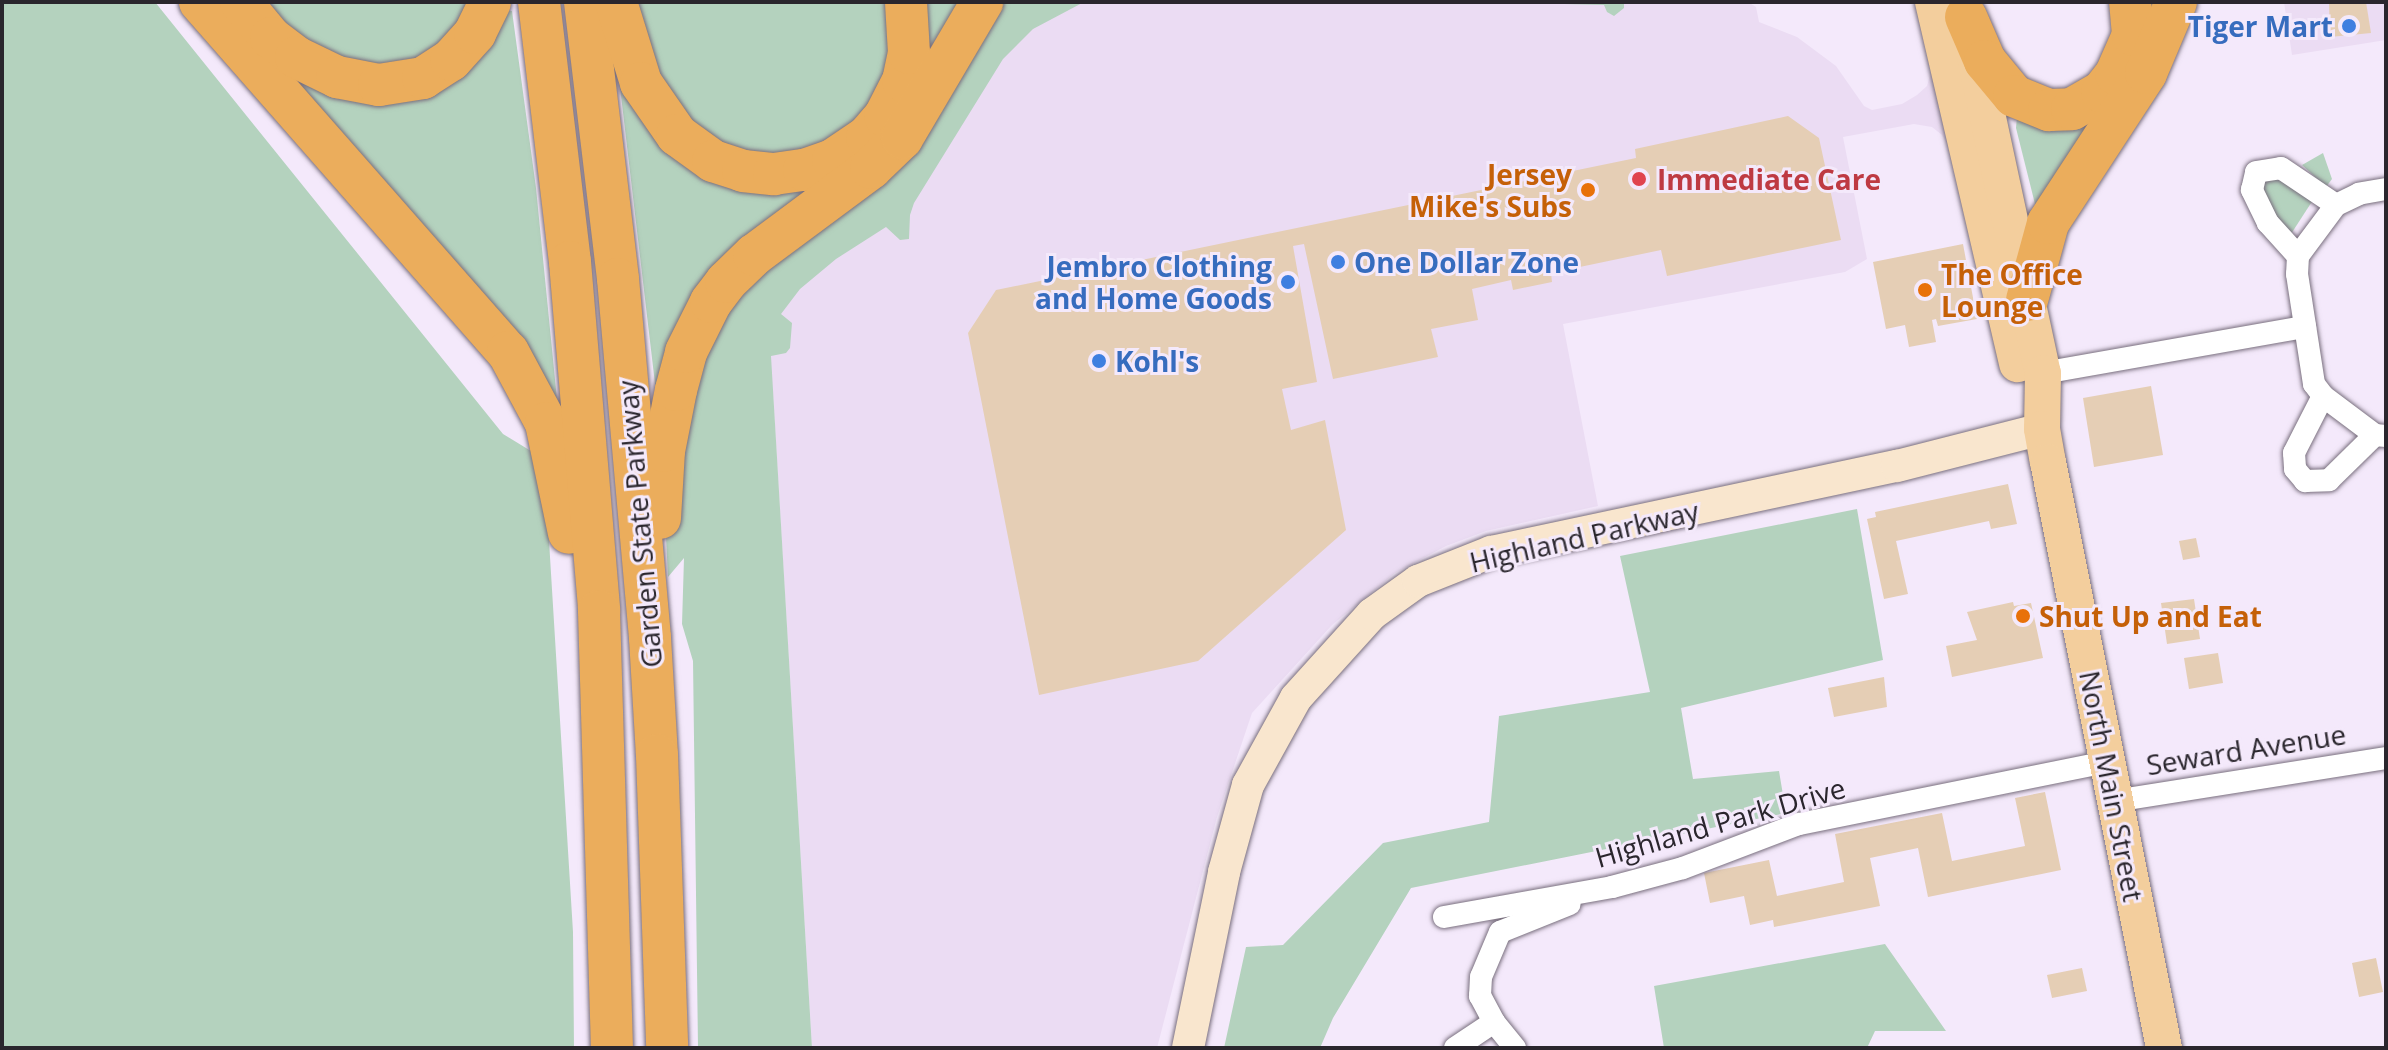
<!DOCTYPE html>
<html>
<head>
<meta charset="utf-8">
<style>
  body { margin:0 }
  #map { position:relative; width:2388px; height:1050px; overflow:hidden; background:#f4e9fb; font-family:"Open Sans",sans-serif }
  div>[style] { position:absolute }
  .built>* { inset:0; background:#ebdcf3 }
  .green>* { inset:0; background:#b4d2be }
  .building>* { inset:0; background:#e5ceb5 }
  .roads { filter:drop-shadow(0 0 2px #796f7e) drop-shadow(0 0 2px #796f7e) }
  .street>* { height:22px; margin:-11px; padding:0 11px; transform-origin:11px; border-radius:11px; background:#fff }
  .secondary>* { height:32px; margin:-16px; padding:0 16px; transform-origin:16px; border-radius:16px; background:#f9e6ce }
  .primary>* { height:36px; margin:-18px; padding:0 18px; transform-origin:18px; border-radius:18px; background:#f3ce9d }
  .highway>* { height:42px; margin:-21px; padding:0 21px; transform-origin:21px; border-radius:21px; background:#ebad5c }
  .dots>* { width:22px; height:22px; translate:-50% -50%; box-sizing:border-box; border:4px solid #f4e9fb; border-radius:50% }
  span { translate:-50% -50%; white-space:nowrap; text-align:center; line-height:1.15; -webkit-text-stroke:6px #f4e9fb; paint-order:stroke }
  .shop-label { font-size:28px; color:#366cbe; font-weight:700 }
  .right { translate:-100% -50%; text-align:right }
  .left { translate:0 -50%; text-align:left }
  .food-label { font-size:28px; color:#c56008; font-weight:700 }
  .health-label { font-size:28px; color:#be3a42; font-weight:700 }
  .street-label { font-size:28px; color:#2a262d }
  .frame { position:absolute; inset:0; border:4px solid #2a262d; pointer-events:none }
</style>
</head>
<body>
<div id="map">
  <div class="built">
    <div style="clip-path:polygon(1022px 2px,1748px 2px,1756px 7px,1759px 22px,1797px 37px,1836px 66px,1864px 106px,1872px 110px,1902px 104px,1917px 95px,1927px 86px,1934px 60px,1952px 152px,1942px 135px,1932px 127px,1914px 124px,1843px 137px,1867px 259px,1845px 272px,1563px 324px,1598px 506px,1486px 531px,1446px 546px,1395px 573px,1332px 625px,1252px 713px,1217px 817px,1157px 1048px,812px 1048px,773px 393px,755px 299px)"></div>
    <div style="clip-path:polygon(2284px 2px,2386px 2px,2386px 40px,2292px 55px)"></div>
  </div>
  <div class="green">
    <div style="clip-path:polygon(2px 2px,155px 2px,503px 434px,544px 459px,573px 932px,574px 1048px,2px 1048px)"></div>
    <div style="clip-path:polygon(229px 2px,368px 95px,505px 10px,512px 11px,536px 188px,561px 440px)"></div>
    <div style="clip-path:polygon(255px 2px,478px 2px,471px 19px,410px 68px,335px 64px)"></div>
    <div style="clip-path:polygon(623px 2px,894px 2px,900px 46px,862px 128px,765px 164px,686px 128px)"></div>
    <div style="clip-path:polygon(914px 2px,971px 2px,900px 123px,747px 245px,656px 392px,616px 53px,670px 143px,848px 163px)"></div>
    <div style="clip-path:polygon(993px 2px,1084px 2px,1033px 29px,1003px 59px,914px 203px,910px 215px,909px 239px,900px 240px,886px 227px,836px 259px,800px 289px,781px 314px,792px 323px,790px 348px,786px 353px,771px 356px,812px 1048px,698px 1048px,693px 661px,682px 624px,684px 558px,668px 577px,666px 537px,703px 335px)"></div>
    <div style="clip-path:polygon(1482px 2px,1624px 2px,1624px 8px,1614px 16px,1607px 12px,1604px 5px)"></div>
    <div style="clip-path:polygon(2099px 108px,2037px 212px,2016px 128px,2017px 117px)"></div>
    <div style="clip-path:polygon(2323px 153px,2332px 179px,2326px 187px,2302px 165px)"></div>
    <div style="clip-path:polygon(2276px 175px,2313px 200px,2291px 234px,2261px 197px,2264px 180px)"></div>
    <div style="clip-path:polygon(1857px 509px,1883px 660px,1681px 708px,1693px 779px,1779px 771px,1786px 813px,1411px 888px,1333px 1018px,1320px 1048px,1224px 1048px,1246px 947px,1283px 945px,1383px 843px,1489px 822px,1499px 716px,1650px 692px,1620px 556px)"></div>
    <div style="clip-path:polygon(1885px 944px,1946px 1031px,1875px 1031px,1867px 1048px,1664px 1048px,1654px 986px)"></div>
  </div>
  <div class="building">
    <div style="clip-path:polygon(2329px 2px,2366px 2px,2371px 33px,2330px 37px)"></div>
    <div style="clip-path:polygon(1788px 116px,1819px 138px,1841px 240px,1667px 276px,1661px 250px,1551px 273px,1552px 282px,1513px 290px,1511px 280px,1472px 289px,1478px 320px,1431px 329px,1438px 357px,1333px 379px,1304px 244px,1293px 246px,1317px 382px,1282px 389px,1291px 430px,1325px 420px,1346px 530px,1198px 661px,1039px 695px,968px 333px,996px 290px,1636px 158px,1635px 149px)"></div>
    <div style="clip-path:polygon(1963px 244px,1977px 319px,1938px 326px,1936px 319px,1932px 320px,1936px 342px,1909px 347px,1905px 325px,1886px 329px,1873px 262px)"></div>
    <div style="clip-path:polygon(2151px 386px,2163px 455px,2094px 467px,2083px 398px)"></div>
    <div style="clip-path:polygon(2008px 484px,2017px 524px,1991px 529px,1989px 521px,1896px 541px,1908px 594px,1884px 599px,1867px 519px,1876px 517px,1875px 512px)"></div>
    <div style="clip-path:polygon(2196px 538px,2200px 557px,2183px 560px,2179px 541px)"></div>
    <div style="clip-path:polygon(2194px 599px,2200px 639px,2167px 644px,2161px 603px)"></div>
    <div style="clip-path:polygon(2013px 602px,2014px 606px,2031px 603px,2043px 658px,1952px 677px,1946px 646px,1977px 640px,1967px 612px)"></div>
    <div style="clip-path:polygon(2218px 653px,2223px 683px,2189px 689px,2184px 658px)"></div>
    <div style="clip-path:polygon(1884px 677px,1887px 707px,1834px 717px,1828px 688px)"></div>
    <div style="clip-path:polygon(2045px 792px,2061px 870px,1928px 897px,1918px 848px,1870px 858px,1880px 906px,1774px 927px,1773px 920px,1750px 925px,1744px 896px,1710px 903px,1704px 873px,1769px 860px,1777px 896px,1844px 882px,1835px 834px,1942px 813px,1952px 861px,2025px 846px,2015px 798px)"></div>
    <div style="clip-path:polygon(2376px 958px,2383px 992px,2359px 997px,2352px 963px)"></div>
    <div style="clip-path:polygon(2082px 968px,2087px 991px,2052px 998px,2047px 975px)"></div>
  </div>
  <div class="roads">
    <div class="street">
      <div style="left:2386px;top:189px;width:27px;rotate:170deg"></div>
      <div style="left:2359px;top:194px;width:25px;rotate:154deg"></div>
      <div style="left:2336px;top:205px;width:64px;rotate:126.7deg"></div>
      <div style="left:2298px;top:256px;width:18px;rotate:93deg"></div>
      <div style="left:2297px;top:274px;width:111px;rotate:81.2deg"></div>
      <div style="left:2314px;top:384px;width:15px;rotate:53deg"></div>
      <div style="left:2323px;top:396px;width:65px;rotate:36.9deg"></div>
      <div style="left:2375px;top:435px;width:11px;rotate:5deg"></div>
      <div style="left:2298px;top:256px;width:45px;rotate:-132.3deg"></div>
      <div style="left:2268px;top:223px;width:37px;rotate:-116deg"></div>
      <div style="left:2252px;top:190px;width:18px;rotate:-77deg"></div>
      <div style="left:2256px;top:172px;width:25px;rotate:-9deg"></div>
      <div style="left:2281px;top:168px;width:66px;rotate:33.9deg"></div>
      <div style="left:2043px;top:373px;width:266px;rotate:-10deg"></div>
      <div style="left:2323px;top:396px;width:64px;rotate:117deg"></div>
      <div style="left:2294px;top:453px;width:16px;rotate:86deg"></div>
      <div style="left:2295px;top:469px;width:16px;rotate:50deg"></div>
      <div style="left:2305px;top:481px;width:24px;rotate:-2deg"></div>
      <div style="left:2329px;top:480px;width:64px;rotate:-44.4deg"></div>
      <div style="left:2115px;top:801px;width:274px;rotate:-9deg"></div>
      <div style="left:1444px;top:917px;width:171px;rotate:-10.1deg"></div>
      <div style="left:1612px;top:887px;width:73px;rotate:-15deg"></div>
      <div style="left:1683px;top:868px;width:124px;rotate:-20.8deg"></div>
      <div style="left:1799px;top:824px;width:314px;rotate:-11.4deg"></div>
      <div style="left:1455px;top:1048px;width:47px;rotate:-33.7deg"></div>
      <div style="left:1515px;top:1048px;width:33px;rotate:-129deg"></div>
      <div style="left:1494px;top:1022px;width:30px;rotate:-118deg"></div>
      <div style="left:1480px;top:996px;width:19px;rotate:-87deg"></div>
      <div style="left:1481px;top:977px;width:49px;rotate:-67.1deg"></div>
      <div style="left:1500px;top:932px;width:75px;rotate:-21.8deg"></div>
    </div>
    <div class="secondary">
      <div style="left:1188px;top:1048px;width:180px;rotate:-78.4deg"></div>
      <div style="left:1224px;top:872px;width:90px;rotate:-74.6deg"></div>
      <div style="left:1248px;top:785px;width:99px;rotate:-61.1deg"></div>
      <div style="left:1296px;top:698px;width:113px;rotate:-47.9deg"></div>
      <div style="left:1372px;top:614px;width:57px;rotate:-35.7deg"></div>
      <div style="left:1418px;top:581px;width:79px;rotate:-21.7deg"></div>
      <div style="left:1491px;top:552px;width:415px;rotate:-12deg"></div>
      <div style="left:1897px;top:466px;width:150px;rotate:-14.3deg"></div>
    </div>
    <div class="primary">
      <div style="left:1933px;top:2px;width:372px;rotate:76.9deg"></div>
      <div style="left:1972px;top:43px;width:338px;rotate:77.9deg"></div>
      <div style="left:2043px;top:373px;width:56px;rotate:91deg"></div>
      <div style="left:2042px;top:429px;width:34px;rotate:80deg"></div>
      <div style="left:2048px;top:462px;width:597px;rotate:78.8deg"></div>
    </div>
    <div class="highway">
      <div style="left:200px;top:2px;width:466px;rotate:48.7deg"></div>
      <div style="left:508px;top:352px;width:81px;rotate:61.8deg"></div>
      <div style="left:546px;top:423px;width:112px;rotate:78.2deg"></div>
      <div style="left:241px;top:2px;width:47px;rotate:50.2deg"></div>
      <div style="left:271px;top:38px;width:31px;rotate:37deg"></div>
      <div style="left:296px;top:57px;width:46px;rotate:26deg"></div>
      <div style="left:337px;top:77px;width:43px;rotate:10.8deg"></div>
      <div style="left:379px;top:85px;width:45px;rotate:-9deg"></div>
      <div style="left:423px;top:78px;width:33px;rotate:-33deg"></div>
      <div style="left:451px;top:60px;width:36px;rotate:-48deg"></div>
      <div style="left:475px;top:33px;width:34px;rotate:-64deg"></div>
      <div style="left:539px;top:2px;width:262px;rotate:83.2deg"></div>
      <div style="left:570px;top:262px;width:350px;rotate:85.2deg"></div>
      <div style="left:599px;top:611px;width:437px;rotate:88.3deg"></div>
      <div style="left:585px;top:2px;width:279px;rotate:83.2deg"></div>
      <div style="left:618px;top:279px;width:360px;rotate:84.9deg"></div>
      <div style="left:650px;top:638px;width:117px;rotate:86.6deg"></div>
      <div style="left:657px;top:755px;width:293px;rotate:88deg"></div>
      <div style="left:616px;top:2px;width:85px;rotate:72.8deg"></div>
      <div style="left:641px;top:83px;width:63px;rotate:55.3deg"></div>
      <div style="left:677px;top:135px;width:44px;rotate:35.8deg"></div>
      <div style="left:713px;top:161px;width:32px;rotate:18deg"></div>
      <div style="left:743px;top:171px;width:31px;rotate:6deg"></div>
      <div style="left:774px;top:174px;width:30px;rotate:-8deg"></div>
      <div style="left:804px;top:170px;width:31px;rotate:-19deg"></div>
      <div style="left:833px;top:160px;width:41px;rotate:-34.1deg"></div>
      <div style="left:867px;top:137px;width:28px;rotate:-49deg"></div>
      <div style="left:885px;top:116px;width:39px;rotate:-63deg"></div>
      <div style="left:903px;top:81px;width:29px;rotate:-78deg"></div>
      <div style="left:909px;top:53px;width:51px;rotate:-93.4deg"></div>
      <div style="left:1966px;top:17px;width:48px;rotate:66.6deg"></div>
      <div style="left:1985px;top:61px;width:45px;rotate:50.4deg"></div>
      <div style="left:2014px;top:96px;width:38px;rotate:22deg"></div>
      <div style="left:2049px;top:110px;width:23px;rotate:-2deg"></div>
      <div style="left:2072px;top:109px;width:34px;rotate:-30deg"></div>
      <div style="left:2102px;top:92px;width:23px;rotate:-52deg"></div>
      <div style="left:2116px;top:74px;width:43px;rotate:-66.4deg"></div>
      <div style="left:2133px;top:35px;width:33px;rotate:-95deg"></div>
      <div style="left:2027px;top:300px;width:80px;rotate:-74.7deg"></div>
      <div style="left:2048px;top:223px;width:179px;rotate:-56.8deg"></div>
      <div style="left:2146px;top:73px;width:77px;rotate:-67.1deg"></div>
      <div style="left:660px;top:518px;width:67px;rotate:-86.6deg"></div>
      <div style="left:664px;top:451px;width:62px;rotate:-78.9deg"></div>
      <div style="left:676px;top:390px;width:39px;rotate:-75deg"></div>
      <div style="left:686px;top:352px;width:56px;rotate:-63.4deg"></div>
      <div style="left:711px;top:302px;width:25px;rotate:-53deg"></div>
      <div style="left:726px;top:282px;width:39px;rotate:-44deg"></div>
      <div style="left:754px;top:255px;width:146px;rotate:-36.6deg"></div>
      <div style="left:871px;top:168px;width:43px;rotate:-44.1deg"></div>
      <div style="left:902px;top:138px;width:158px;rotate:-59.5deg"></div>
    </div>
  </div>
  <div class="dots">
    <div style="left:2349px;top:26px;background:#3f7fe0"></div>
    <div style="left:1639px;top:179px;background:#e0444e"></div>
    <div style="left:1588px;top:190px;background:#e8710a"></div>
    <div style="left:1338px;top:262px;background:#3f7fe0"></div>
    <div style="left:1288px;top:282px;background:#3f7fe0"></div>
    <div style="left:1925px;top:290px;background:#e8710a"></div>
    <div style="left:1099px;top:361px;background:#3f7fe0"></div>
    <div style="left:2023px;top:616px;background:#e8710a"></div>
  </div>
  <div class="shop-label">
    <span class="right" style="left:2333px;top:26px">Tiger Mart</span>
    <span class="left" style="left:1354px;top:262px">One Dollar Zone</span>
    <span class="right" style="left:1272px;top:282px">Jembro Clothing<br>and Home Goods</span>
    <span class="left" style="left:1115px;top:361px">Kohl's</span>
  </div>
  <div class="food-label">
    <span class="right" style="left:1572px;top:190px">Jersey<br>Mike's Subs</span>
    <span class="left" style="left:1941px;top:290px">The Office<br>Lounge</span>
    <span class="left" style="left:2039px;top:616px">Shut Up and Eat</span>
  </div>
  <div class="health-label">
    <span class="left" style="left:1657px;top:179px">Immediate Care</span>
  </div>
  <div class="street-label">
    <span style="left:639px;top:524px;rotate:-95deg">Garden State Parkway</span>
    <span style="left:1584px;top:536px;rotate:-13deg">Highland Parkway</span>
    <span style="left:2246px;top:749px;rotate:-9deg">Seward Avenue</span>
    <span style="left:2112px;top:786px;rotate:79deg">North Main Street</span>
    <span style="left:1720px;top:822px;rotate:-16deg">Highland Park Drive</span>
  </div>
  <div class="frame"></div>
</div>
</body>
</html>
